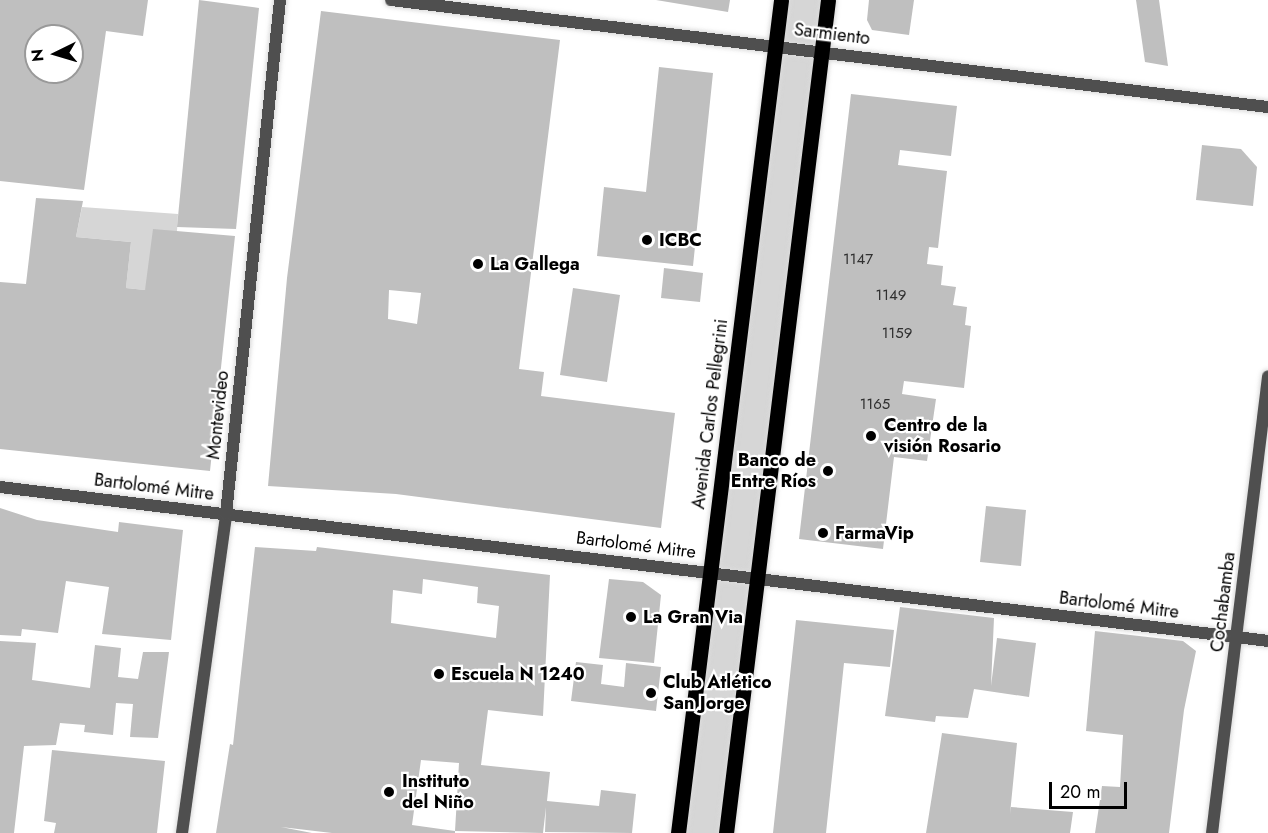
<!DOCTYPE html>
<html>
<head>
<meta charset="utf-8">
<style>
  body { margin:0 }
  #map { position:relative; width:1268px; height:833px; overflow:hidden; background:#fff; font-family:Jost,sans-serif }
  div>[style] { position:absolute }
  .green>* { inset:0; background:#d6d6d6 }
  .building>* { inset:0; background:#bfbfbf }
  .roads { filter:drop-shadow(0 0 2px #dbdbdb) drop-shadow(0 0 2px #dbdbdb) }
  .minor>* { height:12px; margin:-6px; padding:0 6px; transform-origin:6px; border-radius:6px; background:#4f4f4f }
  .primary>* { height:15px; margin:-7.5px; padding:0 7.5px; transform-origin:7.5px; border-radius:7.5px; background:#000 }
  .dots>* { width:16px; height:16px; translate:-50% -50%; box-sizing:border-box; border:3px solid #fff; border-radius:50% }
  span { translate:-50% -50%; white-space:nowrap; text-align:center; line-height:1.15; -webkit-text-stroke:4.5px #fff; paint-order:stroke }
  .number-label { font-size:15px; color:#303030 }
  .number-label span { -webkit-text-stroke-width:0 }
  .street-label { font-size:18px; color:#000 }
  .poi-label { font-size:18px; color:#000; font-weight:700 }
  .left { translate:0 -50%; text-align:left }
  .right { translate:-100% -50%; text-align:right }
  .north { position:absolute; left:24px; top:24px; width:60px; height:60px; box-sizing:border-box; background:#fff; border:2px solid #999; border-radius:50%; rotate:265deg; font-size:16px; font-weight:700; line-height:24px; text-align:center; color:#000 }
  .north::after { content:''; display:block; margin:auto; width:21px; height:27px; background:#000; clip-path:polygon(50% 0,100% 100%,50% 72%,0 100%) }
  .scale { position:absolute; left:1049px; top:782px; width:78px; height:27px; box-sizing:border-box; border:3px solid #000; border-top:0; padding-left:8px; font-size:18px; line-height:21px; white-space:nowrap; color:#000; -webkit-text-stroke:4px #fff; paint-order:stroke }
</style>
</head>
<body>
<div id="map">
  <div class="green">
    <div style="clip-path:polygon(781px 0,828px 0,726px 833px,678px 833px)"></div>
    <div style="clip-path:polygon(82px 207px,178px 214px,177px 231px,145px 290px,126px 288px,131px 242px,76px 237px)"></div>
  </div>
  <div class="building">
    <div style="clip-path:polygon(evenodd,0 0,148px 0,143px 36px,106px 31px,84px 190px,0 181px,0 0,36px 36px,72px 36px,72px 72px,36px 72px,36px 36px)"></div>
    <div style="clip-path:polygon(199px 0,259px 8px,236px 229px,177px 227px)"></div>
    <div style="clip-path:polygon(656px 0,730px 0,728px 12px)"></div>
    <div style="clip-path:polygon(869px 0,914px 0,909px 35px,872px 30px,867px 20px)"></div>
    <div style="clip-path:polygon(1136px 0,1159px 0,1168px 66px,1145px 62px)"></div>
    <div style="clip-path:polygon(evenodd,321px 11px,560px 40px,519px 369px,544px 372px,541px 396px,675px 413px,661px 528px,396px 494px,268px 486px,287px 278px,321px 11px,389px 290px,421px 293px,417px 324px,388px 319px,389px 290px)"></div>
    <div style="clip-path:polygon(659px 67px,713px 73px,693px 266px,597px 256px,604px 187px,646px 192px)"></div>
    <div style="clip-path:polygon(851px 94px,957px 106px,951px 156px,900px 150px,898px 165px,947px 171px,938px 248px,929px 247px,927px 264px,943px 266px,941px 285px,956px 287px,953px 305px,967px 307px,965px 325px,971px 326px,964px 388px,904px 381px,902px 394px,936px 399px,927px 461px,894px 457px,883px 549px,799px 539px)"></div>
    <div style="clip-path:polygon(1202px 145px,1241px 149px,1257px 167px,1253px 206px,1196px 200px)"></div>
    <div style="clip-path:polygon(36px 198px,83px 201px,76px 237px,131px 242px,126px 288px,145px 290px,153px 229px,235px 236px,210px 471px,0 449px,0 282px,26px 284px)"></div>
    <div style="clip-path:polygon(664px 268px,703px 273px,700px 302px,661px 298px)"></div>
    <div style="clip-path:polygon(573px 288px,620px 295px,607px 382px,560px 375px)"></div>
    <div style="clip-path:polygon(986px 506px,1026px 510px,1021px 566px,980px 562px)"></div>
    <div style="clip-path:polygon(0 508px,37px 520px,118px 532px,119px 522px,183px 530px,171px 640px,102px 634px,109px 587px,66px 581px,58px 633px,22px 629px,21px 636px,0 635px)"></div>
    <div style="clip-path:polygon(evenodd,255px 547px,316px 551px,317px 547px,550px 575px,543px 716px,488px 710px,481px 765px,550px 772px,547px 801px,599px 806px,601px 790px,636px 794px,632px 833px,545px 832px,546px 807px,543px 833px,455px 831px,459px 763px,421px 760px,412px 825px,455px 831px,455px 833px,332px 833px,281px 827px,312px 833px,216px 833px,230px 744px,233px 745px,255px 547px,423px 579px,478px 587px,477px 603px,499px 606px,496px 638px,391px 623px,393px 590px,422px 594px,423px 579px)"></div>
    <div style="clip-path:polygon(609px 579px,643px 582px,661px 595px,654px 663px,599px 658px)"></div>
    <div style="clip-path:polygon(900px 607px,994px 618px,991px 686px,997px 638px,1036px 643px,1029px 697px,974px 689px,968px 718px,936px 716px,935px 722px,885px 716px)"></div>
    <div style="clip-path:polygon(796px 620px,894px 630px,890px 667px,844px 663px,826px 833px,773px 833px)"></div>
    <div style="clip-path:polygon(1095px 631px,1183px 641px,1196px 651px,1184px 710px,1169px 833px,1095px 833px,1102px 786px,1120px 787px,1123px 735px,1086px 731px)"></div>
    <div style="clip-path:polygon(0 641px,36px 643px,32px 680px,90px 688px,95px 645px,121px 648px,118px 677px,138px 679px,143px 652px,169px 652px,158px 738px,130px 737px,133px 704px,116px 703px,113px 735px,84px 732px,85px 725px,60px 723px,56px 745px,24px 746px,14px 833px,0 833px)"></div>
    <div style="clip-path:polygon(576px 662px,603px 665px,601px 684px,624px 687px,626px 663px,661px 667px,656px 711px,571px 701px)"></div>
    <div style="clip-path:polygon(942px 733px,1017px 743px,1010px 814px,1011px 807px,1073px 812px,1070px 833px,926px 833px)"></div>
    <div style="clip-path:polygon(52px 750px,165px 761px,157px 833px,54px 833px,56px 823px,44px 821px)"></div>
  </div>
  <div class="roads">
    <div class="minor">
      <div style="left:391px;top:0;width:884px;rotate:6.96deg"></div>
      <div style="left:0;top:487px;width:1277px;rotate:6.92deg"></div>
      <div style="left:182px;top:833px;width:322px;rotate:-82.1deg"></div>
      <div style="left:226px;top:514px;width:517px;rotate:-84deg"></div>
      <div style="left:1212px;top:833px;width:460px;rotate:-83deg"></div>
    </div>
    <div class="primary">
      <div style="left:678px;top:833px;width:839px;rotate:-82.95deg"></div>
      <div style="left:726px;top:833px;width:839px;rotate:-83.02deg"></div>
    </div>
  </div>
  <div class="dots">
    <div style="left:647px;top:240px;background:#000"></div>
    <div style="left:478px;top:264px;background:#000"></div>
    <div style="left:871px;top:436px;background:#000"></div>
    <div style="left:828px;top:471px;background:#000"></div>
    <div style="left:823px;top:533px;background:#000"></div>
    <div style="left:631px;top:617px;background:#000"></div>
    <div style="left:439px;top:674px;background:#000"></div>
    <div style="left:651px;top:693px;background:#000"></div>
    <div style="left:389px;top:792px;background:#000"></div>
  </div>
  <div class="number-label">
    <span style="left:858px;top:260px">1147</span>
    <span style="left:891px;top:296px">1149</span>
    <span style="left:897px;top:334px">1159</span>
    <span style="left:875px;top:405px">1165</span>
  </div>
  <div class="street-label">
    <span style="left:832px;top:34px;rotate:7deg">Sarmiento</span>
    <span style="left:710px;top:414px;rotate:-83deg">Avenida Carlos Pellegrini</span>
    <span style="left:218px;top:415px;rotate:-84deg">Montevideo</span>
    <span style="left:154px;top:487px;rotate:7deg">Bartolomé Mitre</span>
    <span style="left:636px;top:545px;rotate:7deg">Bartolomé Mitre</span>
    <span style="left:1223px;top:602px;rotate:-83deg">Cochabamba</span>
    <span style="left:1119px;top:605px;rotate:7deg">Bartolomé Mitre</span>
  </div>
  <div class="poi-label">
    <span class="left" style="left:659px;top:240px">ICBC</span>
    <span class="left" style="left:490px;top:264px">La Gallega</span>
    <span class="left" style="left:884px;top:436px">Centro de la<br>visión Rosario</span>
    <span class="right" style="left:816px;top:471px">Banco de<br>Entre Ríos</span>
    <span class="left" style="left:835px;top:533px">FarmaVip</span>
    <span class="left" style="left:643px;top:617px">La Gran Via</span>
    <span class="left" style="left:451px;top:674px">Escuela N 1240</span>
    <span class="left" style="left:663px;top:693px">Club Atlético<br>San Jorge</span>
    <span class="left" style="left:402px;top:792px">Instituto<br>del Niño</span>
  </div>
  <div class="north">N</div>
  <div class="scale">20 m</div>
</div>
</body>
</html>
